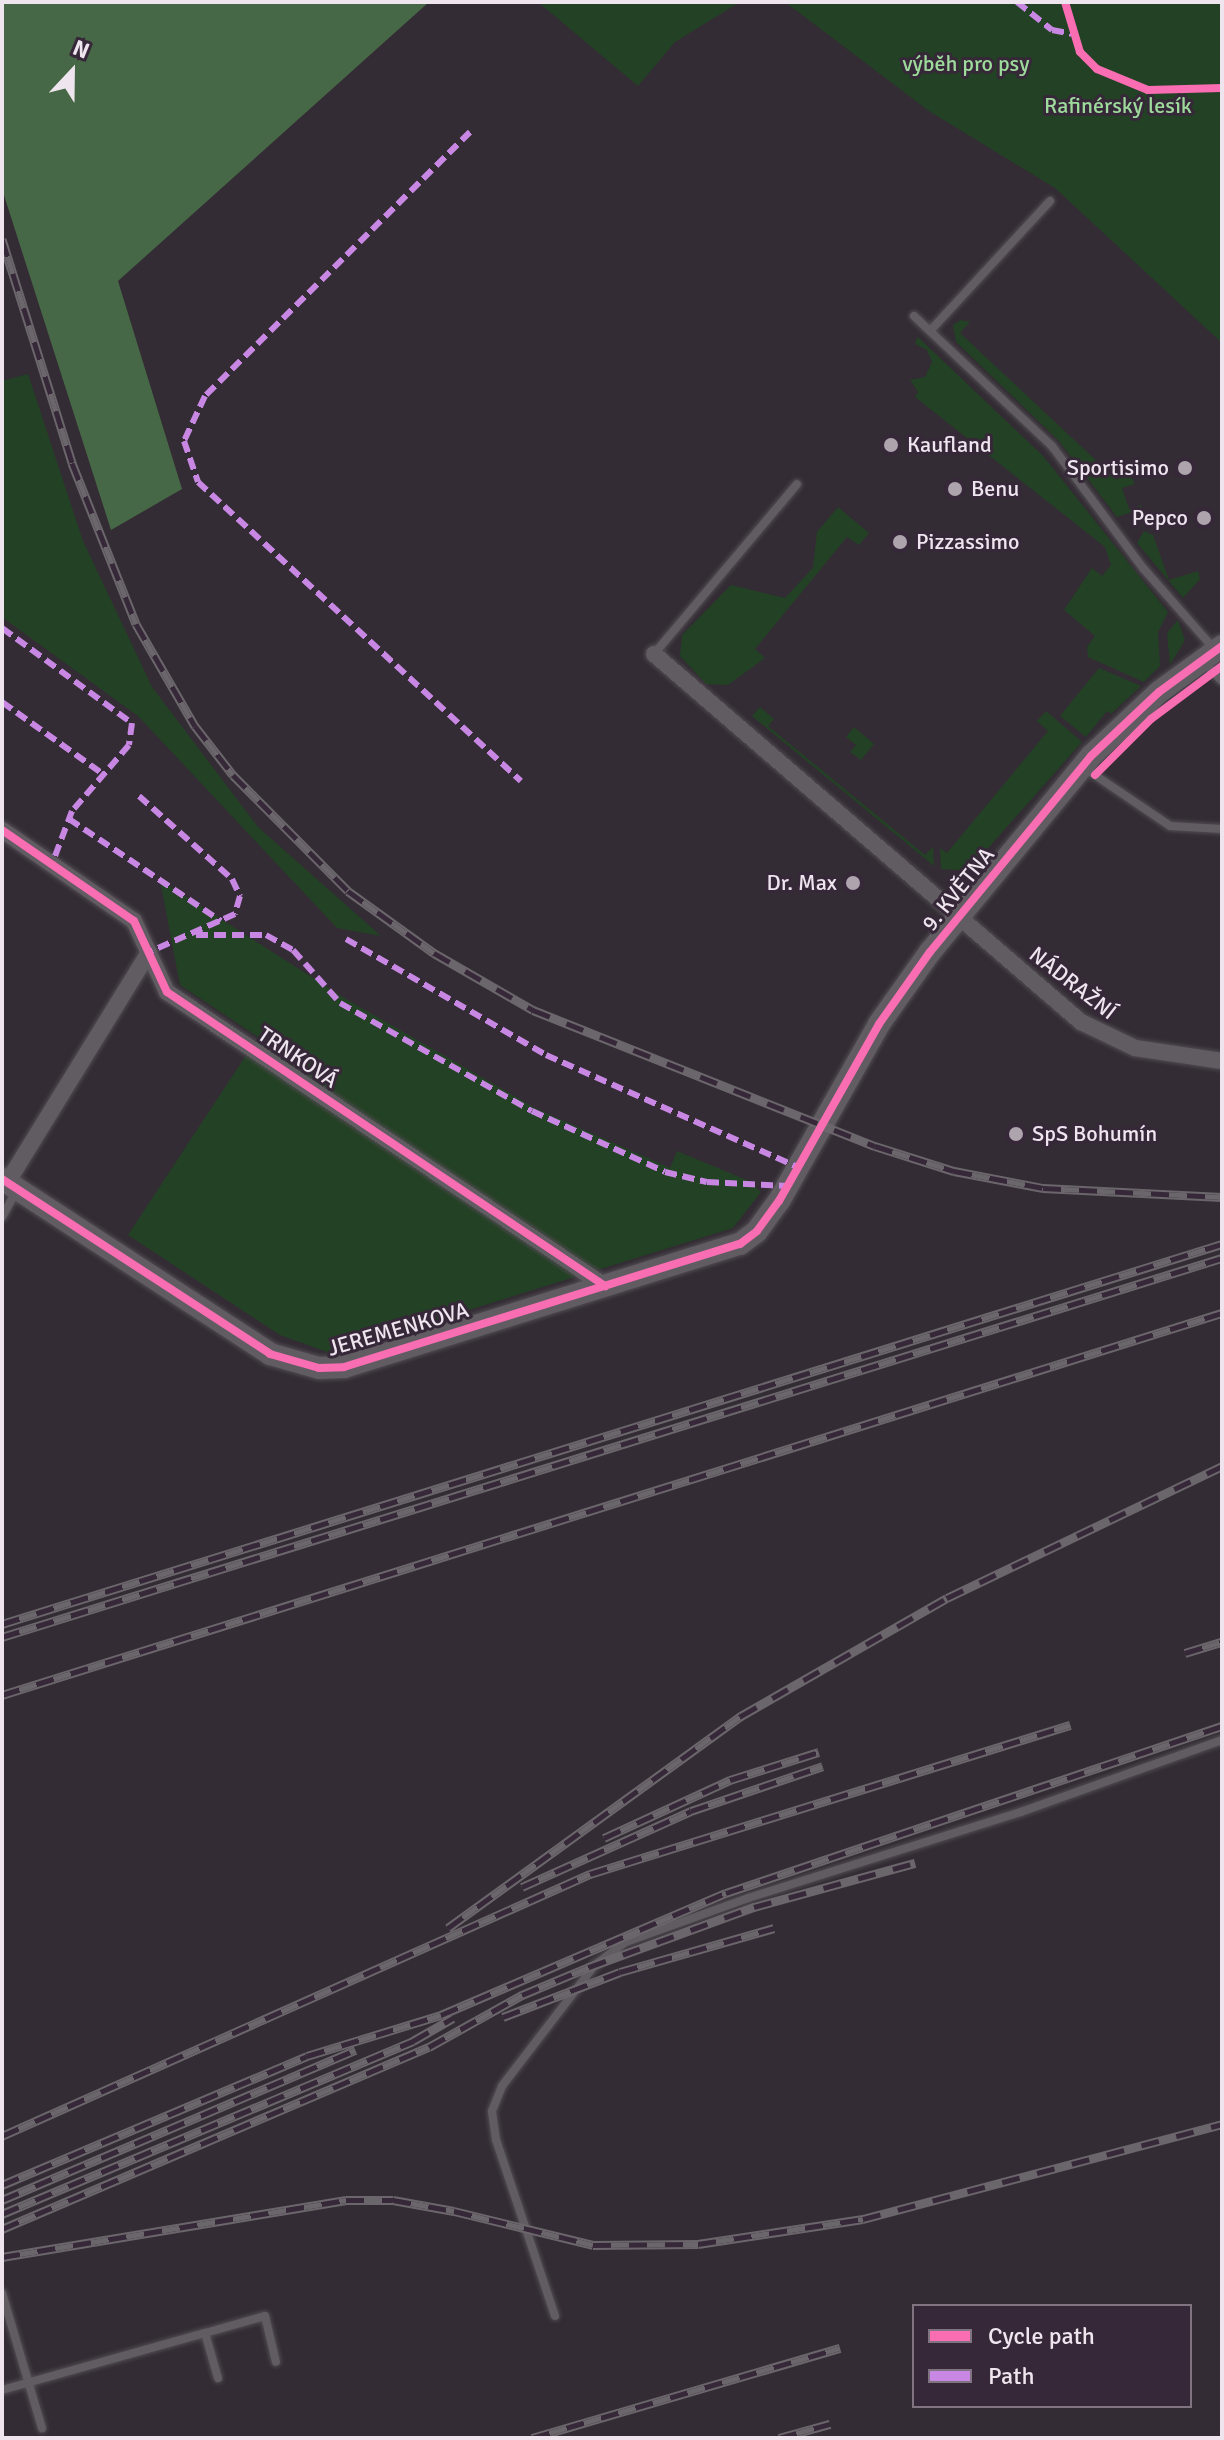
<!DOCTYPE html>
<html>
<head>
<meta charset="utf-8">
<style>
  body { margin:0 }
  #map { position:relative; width:1224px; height:2440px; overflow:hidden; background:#332c34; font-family:Signika,sans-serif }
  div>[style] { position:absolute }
  .green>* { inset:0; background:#234124 }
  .forest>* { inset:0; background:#476846 }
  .roads { filter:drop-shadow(0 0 2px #514b52) drop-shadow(0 0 2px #514b52) }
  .lane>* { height:8px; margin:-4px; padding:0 4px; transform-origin:4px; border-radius:4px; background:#615c62 }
  .street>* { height:16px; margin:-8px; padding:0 8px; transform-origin:8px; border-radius:8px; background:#615c62 }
  .secondary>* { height:22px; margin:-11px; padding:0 11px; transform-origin:11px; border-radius:11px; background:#615c62 }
  .rail>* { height:9px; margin-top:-4.5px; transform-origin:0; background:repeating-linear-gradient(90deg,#362838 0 18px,#6b666b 0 36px); box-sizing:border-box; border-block:2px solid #6b666b }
  .quiet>* { height:6px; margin-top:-3px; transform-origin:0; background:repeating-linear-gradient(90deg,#c787e3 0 12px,transparent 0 18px) }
  .cycleway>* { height:8px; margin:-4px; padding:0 4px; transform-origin:4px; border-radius:4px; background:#f96db3 }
  .dots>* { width:22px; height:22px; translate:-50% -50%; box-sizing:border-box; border:4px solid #362838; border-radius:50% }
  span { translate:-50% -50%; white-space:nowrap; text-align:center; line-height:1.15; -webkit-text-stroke:6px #362838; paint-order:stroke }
  .park-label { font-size:22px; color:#9dda9b }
  .poi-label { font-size:22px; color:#eee5ef }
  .left { translate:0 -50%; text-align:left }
  .right { translate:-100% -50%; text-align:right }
  .street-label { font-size:22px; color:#eee5ef }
  .frame { position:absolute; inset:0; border:4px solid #eee5ef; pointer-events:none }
  .legend { position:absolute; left:912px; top:2304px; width:280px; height:104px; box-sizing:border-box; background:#362838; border:2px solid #807481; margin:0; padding:10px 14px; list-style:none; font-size:24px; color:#eee5ef }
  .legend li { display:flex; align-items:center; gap:16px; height:40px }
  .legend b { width:40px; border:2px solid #807481 }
  .north { position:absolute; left:32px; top:32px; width:80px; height:80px; -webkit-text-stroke:6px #362838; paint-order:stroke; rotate:22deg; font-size:22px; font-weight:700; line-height:32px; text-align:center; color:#eee5ef }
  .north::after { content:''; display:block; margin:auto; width:28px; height:36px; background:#eee5ef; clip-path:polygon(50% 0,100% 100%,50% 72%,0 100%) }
</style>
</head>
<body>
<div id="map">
  <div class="green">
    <div style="clip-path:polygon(538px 2px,740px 2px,675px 42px,638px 86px)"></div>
    <div style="clip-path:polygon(785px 2px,1222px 2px,1222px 343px,1055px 188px,929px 111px)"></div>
    <div style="clip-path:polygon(961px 320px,970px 322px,960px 333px,1117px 480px,1127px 470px,1135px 484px,1122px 488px,1129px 509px,1142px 505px,1141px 509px,1117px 517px,1058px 440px,956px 342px,953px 325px)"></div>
    <div style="clip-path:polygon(918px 337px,1044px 457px,1168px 612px,1158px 632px,1160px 666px,1144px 682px,1088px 657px,1087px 647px,1095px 636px,1064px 610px,1092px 568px,1102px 576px,1111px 565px,1105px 547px,915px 397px,918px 392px,910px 380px,925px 377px,932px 362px,927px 350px,915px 344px)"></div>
    <div style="clip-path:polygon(28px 374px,83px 541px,152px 687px,258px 827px,381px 936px,337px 928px,138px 716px,2px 617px,2px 381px)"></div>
    <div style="clip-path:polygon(838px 507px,869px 533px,859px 545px,847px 537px,755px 649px,765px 658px,728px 685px,706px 684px,680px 656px,682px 635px,731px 585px,785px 598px,813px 568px,817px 532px)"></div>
    <div style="clip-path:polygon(1144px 531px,1153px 535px,1169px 580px,1198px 571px,1200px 579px,1183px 598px,1137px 543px)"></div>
    <div style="clip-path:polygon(1178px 620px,1185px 640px,1170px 665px,1167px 633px)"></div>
    <div style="clip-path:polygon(1099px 668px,1141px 686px,1111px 714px,1107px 711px,1086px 737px,1060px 716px)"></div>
    <div style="clip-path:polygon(760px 707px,774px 719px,768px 726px,925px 855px,933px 847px,934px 866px,752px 716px)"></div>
    <div style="clip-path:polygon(1046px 711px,1082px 742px,975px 863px,960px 870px,941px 869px,940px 848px,947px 853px,1048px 731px,1037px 721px)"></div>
    <div style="clip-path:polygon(854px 727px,874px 744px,861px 760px,850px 752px,856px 745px,846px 737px)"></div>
    <div style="clip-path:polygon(160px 880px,346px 999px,535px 1108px,670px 1168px,677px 1151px,749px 1181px,761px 1192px,733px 1228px,330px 1353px,280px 1335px,128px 1235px,258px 1037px,180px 985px)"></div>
  </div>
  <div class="forest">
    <div style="clip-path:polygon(2px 2px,429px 2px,118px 281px,182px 489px,111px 530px,2px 189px)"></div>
  </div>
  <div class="roads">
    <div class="lane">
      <div style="left:914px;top:316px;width:190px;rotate:43.3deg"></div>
      <div style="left:1052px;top:446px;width:152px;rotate:53.3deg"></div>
      <div style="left:1143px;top:568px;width:109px;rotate:48.7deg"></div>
      <div style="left:930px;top:331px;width:177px;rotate:-47.3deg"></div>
      <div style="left:654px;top:654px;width:222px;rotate:-49.9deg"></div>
      <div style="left:1202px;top:661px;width:28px;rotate:45deg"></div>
      <div style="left:1083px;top:767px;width:105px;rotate:34.1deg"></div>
      <div style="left:1170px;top:826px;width:52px;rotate:3.3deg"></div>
      <div style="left:2px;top:1217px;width:31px;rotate:-61deg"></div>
      <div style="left:2px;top:2293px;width:141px;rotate:73.5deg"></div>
      <div style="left:555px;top:2316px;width:186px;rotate:-108.5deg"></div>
      <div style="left:496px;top:2140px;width:29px;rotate:-98deg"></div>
      <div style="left:492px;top:2111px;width:27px;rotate:-68deg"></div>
      <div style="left:502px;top:2086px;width:153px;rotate:-52.5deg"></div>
      <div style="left:595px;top:1965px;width:39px;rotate:-37deg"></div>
      <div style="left:626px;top:1942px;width:130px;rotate:-19.8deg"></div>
      <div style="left:748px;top:1898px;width:286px;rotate:-17.5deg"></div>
      <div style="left:1021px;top:1812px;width:214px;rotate:-19.7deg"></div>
      <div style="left:205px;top:2333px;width:62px;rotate:-15.8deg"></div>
      <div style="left:265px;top:2316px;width:47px;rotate:76.6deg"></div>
      <div style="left:2px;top:2390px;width:211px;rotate:-15.7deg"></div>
      <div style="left:205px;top:2333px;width:47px;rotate:73.9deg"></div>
    </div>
    <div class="street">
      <div style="left:654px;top:654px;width:564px;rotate:40.76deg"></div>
      <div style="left:1081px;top:1022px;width:60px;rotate:25.7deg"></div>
      <div style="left:1135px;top:1048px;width:88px;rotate:8.5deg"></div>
      <div style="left:2px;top:830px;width:160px;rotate:34.6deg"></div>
      <div style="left:134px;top:921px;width:78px;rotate:65.1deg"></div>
      <div style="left:167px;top:992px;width:528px;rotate:33.87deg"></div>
      <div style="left:7px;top:1183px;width:271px;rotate:-58.4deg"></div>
    </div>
    <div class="secondary">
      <div style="left:2px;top:1179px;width:320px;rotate:33.1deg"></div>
      <div style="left:270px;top:1354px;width:51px;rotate:15.9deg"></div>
      <div style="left:319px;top:1368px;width:25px;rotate:-2deg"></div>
      <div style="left:344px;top:1367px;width:415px;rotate:-17.3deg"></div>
      <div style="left:740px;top:1244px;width:21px;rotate:-37deg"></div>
      <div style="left:757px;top:1231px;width:37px;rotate:-54deg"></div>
      <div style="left:779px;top:1201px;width:203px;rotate:-60.5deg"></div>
      <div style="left:879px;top:1024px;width:88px;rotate:-54.7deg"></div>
      <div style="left:930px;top:952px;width:254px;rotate:-50.6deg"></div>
      <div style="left:1091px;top:756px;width:93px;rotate:-43.3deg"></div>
      <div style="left:1159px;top:692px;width:78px;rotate:-36.1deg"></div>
    </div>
  </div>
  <div class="rail">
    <div style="left:2px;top:239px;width:235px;rotate:72.6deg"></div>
    <div style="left:72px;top:463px;width:173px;rotate:68.3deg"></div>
    <div style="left:136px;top:624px;width:118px;rotate:60deg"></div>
    <div style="left:195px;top:726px;width:62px;rotate:52.2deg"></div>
    <div style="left:233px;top:775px;width:163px;rotate:45.2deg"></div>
    <div style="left:348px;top:891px;width:106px;rotate:35.8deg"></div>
    <div style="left:434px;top:953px;width:114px;rotate:29.9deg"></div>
    <div style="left:533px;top:1010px;width:368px;rotate:21.7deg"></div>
    <div style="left:875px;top:1146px;width:83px;rotate:17.6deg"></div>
    <div style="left:954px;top:1171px;width:91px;rotate:10.8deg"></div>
    <div style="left:1043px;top:1188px;width:179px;rotate:2.9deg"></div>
    <div style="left:2px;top:1624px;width:1278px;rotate:-17.3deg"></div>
    <div style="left:2px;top:1637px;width:1278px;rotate:-17.26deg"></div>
    <div style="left:1185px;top:1653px;width:39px;rotate:-17deg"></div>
    <div style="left:2px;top:1695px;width:1278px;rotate:-17.39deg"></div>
    <div style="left:604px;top:1838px;width:139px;rotate:-24.7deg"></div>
    <div style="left:730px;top:1780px;width:93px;rotate:-17.5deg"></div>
    <div style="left:522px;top:1887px;width:185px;rotate:-24.2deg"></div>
    <div style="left:691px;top:1811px;width:139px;rotate:-18.8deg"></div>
    <div style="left:448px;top:1928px;width:362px;rotate:-35.9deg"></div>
    <div style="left:741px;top:1716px;width:237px;rotate:-29.8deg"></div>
    <div style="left:947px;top:1598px;width:305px;rotate:-25.6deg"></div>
    <div style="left:503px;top:2017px;width:125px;rotate:-21deg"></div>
    <div style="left:620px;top:1972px;width:160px;rotate:-15.9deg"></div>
    <div style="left:2px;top:2136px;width:644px;rotate:-24.02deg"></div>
    <div style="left:590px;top:1874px;width:503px;rotate:-17.25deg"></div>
    <div style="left:2px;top:2185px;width:331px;rotate:-22.9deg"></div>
    <div style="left:307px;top:2056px;width:140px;rotate:-17deg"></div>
    <div style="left:441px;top:2015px;width:310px;rotate:-23.2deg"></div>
    <div style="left:726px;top:1893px;width:523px;rotate:-18.61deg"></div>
    <div style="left:2px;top:2200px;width:384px;rotate:-23deg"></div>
    <div style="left:2px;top:2214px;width:446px;rotate:-22.8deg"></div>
    <div style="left:413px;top:2041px;width:46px;rotate:-29.9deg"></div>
    <div style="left:2px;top:2229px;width:464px;rotate:-23.1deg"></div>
    <div style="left:429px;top:2047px;width:107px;rotate:-29.2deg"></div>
    <div style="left:522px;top:1995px;width:73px;rotate:-22.7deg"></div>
    <div style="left:589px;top:1967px;width:176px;rotate:-20deg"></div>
    <div style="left:754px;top:1907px;width:167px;rotate:-15.3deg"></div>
    <div style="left:2px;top:2257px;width:349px;rotate:-9.4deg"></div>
    <div style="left:346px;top:2200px;width:47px"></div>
    <div style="left:393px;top:2200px;width:62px;rotate:10.2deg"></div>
    <div style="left:454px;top:2211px;width:143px;rotate:13.7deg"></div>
    <div style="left:593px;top:2245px;width:105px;rotate:-0.5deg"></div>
    <div style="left:698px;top:2244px;width:167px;rotate:-8.6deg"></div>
    <div style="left:863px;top:2219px;width:371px;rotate:-14.8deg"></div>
    <div style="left:532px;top:2438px;width:321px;rotate:-16.3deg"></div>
    <div style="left:779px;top:2438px;width:53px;rotate:-15.4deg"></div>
  </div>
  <div class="quiet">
    <div style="left:1017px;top:2px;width:45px;rotate:38.7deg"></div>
    <div style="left:1052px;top:30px;width:20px;rotate:11deg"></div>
    <div style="left:470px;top:132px;width:374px;rotate:135.1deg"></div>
    <div style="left:205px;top:396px;width:50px;rotate:115deg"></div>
    <div style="left:184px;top:441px;width:43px;rotate:71.1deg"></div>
    <div style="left:198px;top:482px;width:440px;rotate:42.8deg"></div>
    <div style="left:2px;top:628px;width:161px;rotate:36.2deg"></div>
    <div style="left:132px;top:723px;width:22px;rotate:98deg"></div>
    <div style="left:129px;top:745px;width:87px;rotate:130.8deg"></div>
    <div style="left:72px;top:811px;width:57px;rotate:110.7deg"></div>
    <div style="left:2px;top:702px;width:124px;rotate:35.5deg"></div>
    <div style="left:139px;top:796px;width:125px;rotate:41.7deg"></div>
    <div style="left:232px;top:879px;width:19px;rotate:65deg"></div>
    <div style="left:240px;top:896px;width:19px;rotate:106deg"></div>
    <div style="left:235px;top:914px;width:94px;rotate:156.2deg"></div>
    <div style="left:69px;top:819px;width:183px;rotate:33.9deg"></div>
    <div style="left:196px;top:935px;width:70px"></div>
    <div style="left:266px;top:935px;width:31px;rotate:29deg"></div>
    <div style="left:293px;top:950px;width:71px;rotate:48.4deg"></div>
    <div style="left:340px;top:1003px;width:220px;rotate:29.4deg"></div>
    <div style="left:532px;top:1111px;width:146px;rotate:24.6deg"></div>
    <div style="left:665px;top:1172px;width:43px;rotate:13.4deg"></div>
    <div style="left:707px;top:1182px;width:80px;rotate:2.9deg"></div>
    <div style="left:346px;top:939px;width:231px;rotate:30.1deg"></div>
    <div style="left:546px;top:1055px;width:276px;rotate:24deg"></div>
  </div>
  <div class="cycleway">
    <div style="left:1065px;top:2px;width:52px;rotate:73.3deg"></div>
    <div style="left:1080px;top:52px;width:24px;rotate:45deg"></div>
    <div style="left:1097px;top:69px;width:55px;rotate:22.4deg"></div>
    <div style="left:1148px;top:90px;width:74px;rotate:-1.5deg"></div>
    <div style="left:1095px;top:775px;width:79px;rotate:-45deg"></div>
    <div style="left:1151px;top:719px;width:89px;rotate:-36.7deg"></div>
    <div style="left:2px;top:830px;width:160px;rotate:34.6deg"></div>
    <div style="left:134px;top:921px;width:78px;rotate:65.1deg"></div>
    <div style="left:167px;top:992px;width:528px;rotate:33.87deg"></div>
    <div style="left:2px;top:1179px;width:320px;rotate:33.1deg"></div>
    <div style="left:270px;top:1354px;width:51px;rotate:15.9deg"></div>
    <div style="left:319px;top:1368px;width:25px;rotate:-2deg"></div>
    <div style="left:344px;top:1367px;width:415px;rotate:-17.3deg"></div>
    <div style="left:740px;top:1244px;width:21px;rotate:-37deg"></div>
    <div style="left:757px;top:1231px;width:37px;rotate:-54deg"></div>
    <div style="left:779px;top:1201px;width:203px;rotate:-60.5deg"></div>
    <div style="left:879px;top:1024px;width:88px;rotate:-54.7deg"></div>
    <div style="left:930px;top:952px;width:254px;rotate:-50.6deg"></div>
    <div style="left:1091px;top:756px;width:93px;rotate:-43.3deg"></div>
    <div style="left:1159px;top:692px;width:78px;rotate:-36.1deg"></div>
  </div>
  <div class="dots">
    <div style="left:891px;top:445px;background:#ada4ae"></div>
    <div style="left:1185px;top:468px;background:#ada4ae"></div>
    <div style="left:955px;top:489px;background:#ada4ae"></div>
    <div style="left:1204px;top:518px;background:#ada4ae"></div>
    <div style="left:900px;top:542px;background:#ada4ae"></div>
    <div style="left:853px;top:883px;background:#ada4ae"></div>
    <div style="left:1016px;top:1134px;background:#ada4ae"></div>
  </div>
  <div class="park-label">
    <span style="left:966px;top:64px">výběh pro psy</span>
    <span style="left:1118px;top:106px">Rafinérský lesík</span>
  </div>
  <div class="poi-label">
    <span class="left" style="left:907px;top:445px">Kaufland</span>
    <span class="right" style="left:1169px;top:468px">Sportisimo</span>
    <span class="left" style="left:971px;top:489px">Benu</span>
    <span class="right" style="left:1188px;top:518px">Pepco</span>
    <span class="left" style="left:916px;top:542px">Pizzassimo</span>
    <span class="right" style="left:837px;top:883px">Dr. Max</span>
    <span class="left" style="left:1032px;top:1134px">SpS Bohumín</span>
  </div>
  <div class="street-label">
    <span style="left:958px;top:889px;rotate:-51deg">9. KVĚTNA</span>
    <span style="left:1073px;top:983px;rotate:38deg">NÁDRAŽNÍ</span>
    <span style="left:298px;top:1057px;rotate:34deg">TRNKOVÁ</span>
    <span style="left:398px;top:1329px;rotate:-16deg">JEREMENKOVA</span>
  </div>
  <div class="frame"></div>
  <ul class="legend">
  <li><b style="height:10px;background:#f96db3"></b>Cycle path</li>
  <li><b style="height:10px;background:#c787e3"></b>Path</li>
  </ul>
  <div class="north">N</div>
</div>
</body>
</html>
